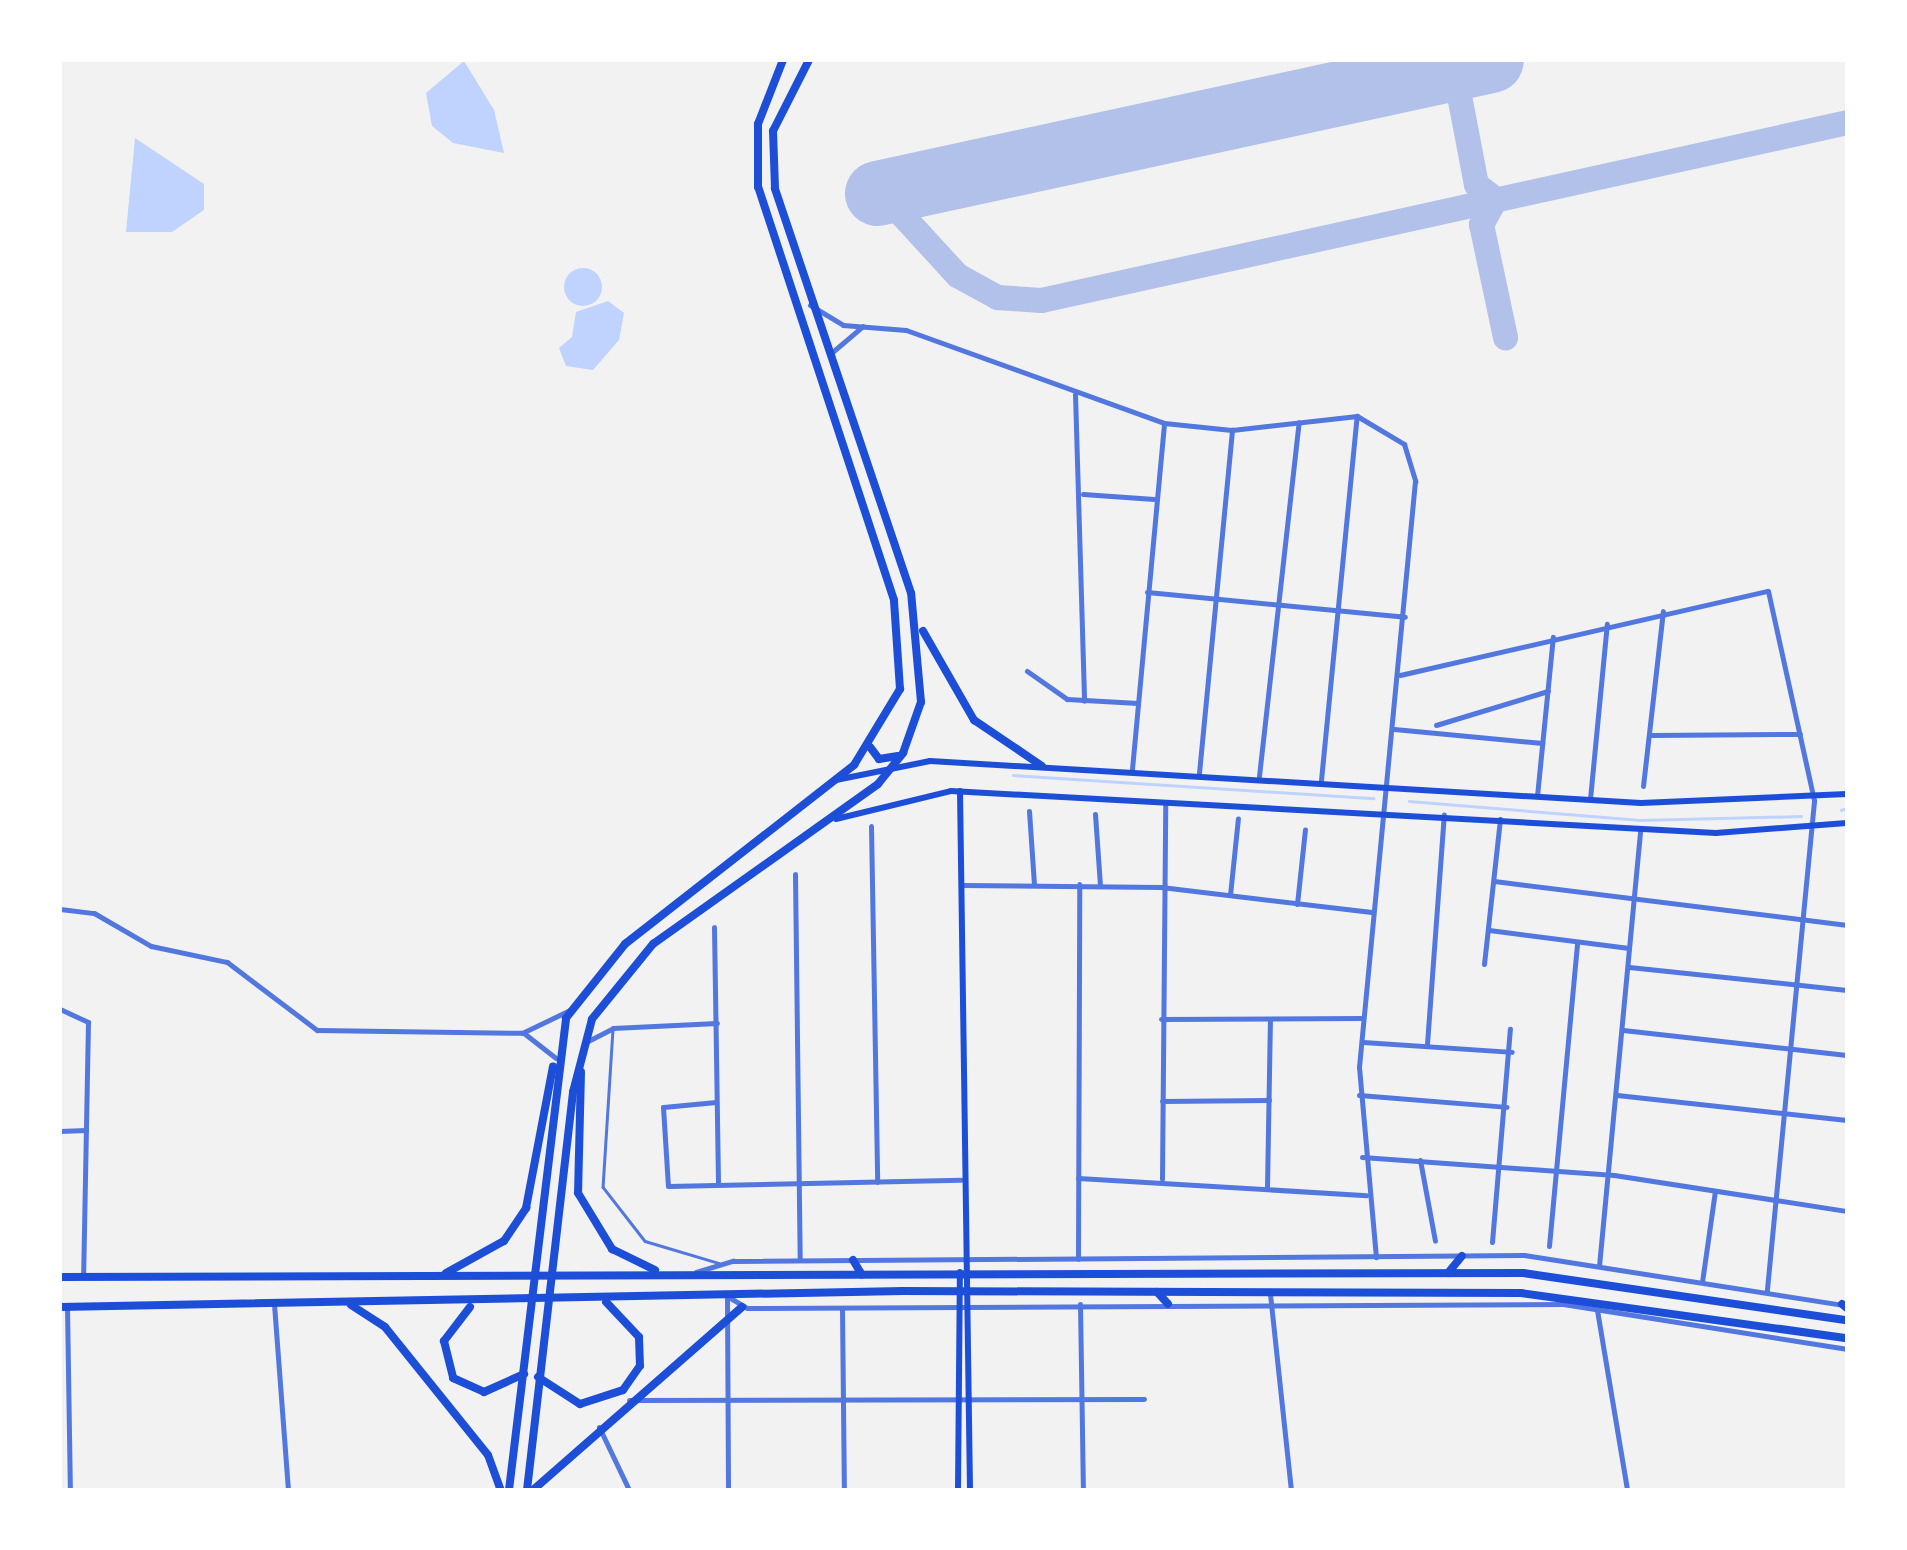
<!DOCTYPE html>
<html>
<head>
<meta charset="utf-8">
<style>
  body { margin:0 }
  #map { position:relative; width:1907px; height:1550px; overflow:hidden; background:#f2f2f2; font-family:"DM Sans",sans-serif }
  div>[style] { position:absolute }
  .water>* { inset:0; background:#bfd3fe }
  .round { border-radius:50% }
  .stream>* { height:2.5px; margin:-1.25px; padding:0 1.25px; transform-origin:1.25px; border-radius:1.25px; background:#bfd3fe }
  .taxiway>* { height:25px; margin:-12.5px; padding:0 12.5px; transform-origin:12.5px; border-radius:12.5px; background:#b2c1ea }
  .runway>* { height:65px; margin:-32.5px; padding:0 32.5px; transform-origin:32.5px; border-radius:32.5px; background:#b2c1ea }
  .service>* { height:2.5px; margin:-1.25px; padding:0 1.25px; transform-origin:1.25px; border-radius:1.25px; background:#5277de }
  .minor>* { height:5px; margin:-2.5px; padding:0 2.5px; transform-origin:2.5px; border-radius:2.5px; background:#5277de }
  .tertiary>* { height:5px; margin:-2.5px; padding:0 2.5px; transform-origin:2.5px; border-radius:2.5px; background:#5277de }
  .secondary>* { height:6px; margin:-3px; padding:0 3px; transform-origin:3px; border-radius:3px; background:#1d4ed8 }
  .primary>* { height:8px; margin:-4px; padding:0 4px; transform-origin:4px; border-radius:4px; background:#1d4ed8 }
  span { translate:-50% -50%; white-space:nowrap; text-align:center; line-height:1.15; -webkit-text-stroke:8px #fff; paint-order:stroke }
  .frame { position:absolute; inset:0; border:62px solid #fff; pointer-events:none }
</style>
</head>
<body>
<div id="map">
  <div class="water">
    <div style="clip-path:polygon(464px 61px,494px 110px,504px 153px,453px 143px,432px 126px,426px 93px)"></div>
    <div style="clip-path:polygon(135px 138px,204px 184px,204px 210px,172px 232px,126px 232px)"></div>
    <div class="round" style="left:564px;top:268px;width:38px;height:38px"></div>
    <div style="clip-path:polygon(608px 301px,624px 313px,619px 340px,593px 370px,566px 366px,559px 348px,572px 337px,576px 312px)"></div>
  </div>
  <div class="stream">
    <div style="left:1013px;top:775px;width:361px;rotate:3.7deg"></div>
    <div style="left:1409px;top:801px;width:232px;rotate:4.7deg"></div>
    <div style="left:1640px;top:820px;width:161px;rotate:-1.4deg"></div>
    <div style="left:1841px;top:810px;width:6px;rotate:-18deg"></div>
  </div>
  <div class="taxiway">
    <div style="left:1470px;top:65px;width:28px;rotate:116deg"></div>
    <div style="left:1458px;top:90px;width:96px;rotate:79.2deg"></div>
    <div style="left:1476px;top:184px;width:24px;rotate:38deg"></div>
    <div style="left:1495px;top:199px;width:29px;rotate:119deg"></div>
    <div style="left:1481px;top:224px;width:116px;rotate:78deg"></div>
    <div style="left:914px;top:185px;width:18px;rotate:133deg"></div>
    <div style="left:902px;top:198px;width:18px;rotate:87deg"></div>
    <div style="left:903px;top:216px;width:80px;rotate:47.5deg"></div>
    <div style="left:957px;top:275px;width:46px;rotate:28.8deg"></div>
    <div style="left:997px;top:297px;width:44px;rotate:3.9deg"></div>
    <div style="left:1041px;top:300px;width:825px;rotate:-12.45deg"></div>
  </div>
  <div class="runway">
    <div style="left:877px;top:193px;width:628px;rotate:-12.22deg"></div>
  </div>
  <div class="service">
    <div style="left:613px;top:1029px;width:158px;rotate:93.6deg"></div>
    <div style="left:603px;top:1187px;width:68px;rotate:52.1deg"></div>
    <div style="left:645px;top:1241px;width:77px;rotate:16.6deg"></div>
  </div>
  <div class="minor">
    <div style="left:1075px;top:394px;width:307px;rotate:88.3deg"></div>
    <div style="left:1083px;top:494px;width:71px;rotate:4deg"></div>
    <div style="left:1147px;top:592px;width:259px;rotate:5.5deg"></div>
    <div style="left:1027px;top:671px;width:49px;rotate:35deg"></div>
    <div style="left:1067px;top:699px;width:71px;rotate:3.2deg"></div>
    <div style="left:1400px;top:675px;width:377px;rotate:-12.9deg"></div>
    <div style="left:1768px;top:591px;width:215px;rotate:77.6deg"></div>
    <div style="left:1814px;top:801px;width:493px;rotate:95.5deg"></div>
    <div style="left:1436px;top:725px;width:117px;rotate:-16.9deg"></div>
    <div style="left:1394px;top:729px;width:149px;rotate:5.4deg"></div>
    <div style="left:1651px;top:735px;width:149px;rotate:-0.4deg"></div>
    <div style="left:1132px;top:769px;width:347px;rotate:-84.7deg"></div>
    <div style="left:1199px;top:773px;width:345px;rotate:-84.5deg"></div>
    <div style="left:1259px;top:776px;width:356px;rotate:-83.6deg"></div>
    <div style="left:1321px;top:780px;width:366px;rotate:-84.4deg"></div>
    <div style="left:1643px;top:786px;width:176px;rotate:-83.5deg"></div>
    <div style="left:1537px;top:796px;width:160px;rotate:-84.3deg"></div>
    <div style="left:1590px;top:799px;width:176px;rotate:-84.5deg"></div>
    <div style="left:1029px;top:811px;width:73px;rotate:86.1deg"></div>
    <div style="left:1095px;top:814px;width:71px;rotate:86deg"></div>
    <div style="left:871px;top:826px;width:356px;rotate:89deg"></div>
    <div style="left:795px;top:874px;width:386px;rotate:89.3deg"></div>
    <div style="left:1494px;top:881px;width:356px;rotate:7.1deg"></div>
    <div style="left:961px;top:885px;width:200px;rotate:0.6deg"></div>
    <div style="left:1161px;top:887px;width:212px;rotate:6.8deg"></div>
    <div style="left:1230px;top:895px;width:77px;rotate:-84.1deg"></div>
    <div style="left:1297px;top:904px;width:75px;rotate:-83.9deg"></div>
    <div style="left:714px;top:927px;width:257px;rotate:89.1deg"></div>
    <div style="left:1489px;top:930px;width:141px;rotate:7.3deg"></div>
    <div style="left:1484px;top:964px;width:146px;rotate:-83.7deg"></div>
    <div style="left:1629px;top:967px;width:219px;rotate:6deg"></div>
    <div style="left:60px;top:1009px;width:31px;rotate:25deg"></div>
    <div style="left:88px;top:1022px;width:255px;rotate:91.1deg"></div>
    <div style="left:1161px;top:1019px;width:202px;rotate:-0.3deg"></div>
    <div style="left:1623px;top:1030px;width:225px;rotate:6.4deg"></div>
    <div style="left:588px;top:1041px;width:28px;rotate:-27deg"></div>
    <div style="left:613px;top:1028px;width:104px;rotate:-2.8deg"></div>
    <div style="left:1363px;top:1042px;width:149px;rotate:3.8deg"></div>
    <div style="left:1427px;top:1044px;width:230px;rotate:-85.8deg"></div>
    <div style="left:1359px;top:1095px;width:148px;rotate:4.6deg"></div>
    <div style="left:1617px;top:1095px;width:231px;rotate:6.2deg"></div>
    <div style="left:1162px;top:1101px;width:107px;rotate:-0.5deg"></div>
    <div style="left:716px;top:1102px;width:53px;rotate:174.6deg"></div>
    <div style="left:663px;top:1107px;width:79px;rotate:86.4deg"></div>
    <div style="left:668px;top:1186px;width:293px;rotate:-1.2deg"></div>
    <div style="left:60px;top:1131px;width:26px;rotate:-2deg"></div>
    <div style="left:1362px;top:1157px;width:253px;rotate:4.1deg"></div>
    <div style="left:1614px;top:1175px;width:236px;rotate:8.8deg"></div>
    <div style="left:1420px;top:1160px;width:82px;rotate:79.5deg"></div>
    <div style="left:1078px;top:1178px;width:289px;rotate:3.4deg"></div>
    <div style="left:1162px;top:1179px;width:377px;rotate:-89.5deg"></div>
    <div style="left:1267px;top:1188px;width:169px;rotate:-89deg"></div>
    <div style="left:1492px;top:1242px;width:214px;rotate:-85.2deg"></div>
    <div style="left:1549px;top:1246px;width:305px;rotate:-84.7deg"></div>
    <div style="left:1078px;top:1259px;width:375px;rotate:-89.8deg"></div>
    <div style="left:1599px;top:1266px;width:438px;rotate:-84.6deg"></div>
    <div style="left:1702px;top:1282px;width:92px;rotate:-81.9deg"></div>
    <div style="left:1270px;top:1294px;width:197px;rotate:83.9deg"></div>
    <div style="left:727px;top:1296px;width:194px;rotate:89.7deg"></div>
    <div style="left:274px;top:1304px;width:187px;rotate:85.7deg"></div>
    <div style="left:1080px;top:1304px;width:186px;rotate:89.1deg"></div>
    <div style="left:67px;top:1306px;width:184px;rotate:89.1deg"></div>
    <div style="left:842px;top:1308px;width:182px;rotate:89.4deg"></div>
    <div style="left:629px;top:1400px;width:515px;rotate:-0.11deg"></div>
    <div style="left:599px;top:1427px;width:70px;rotate:64.5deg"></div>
  </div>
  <div class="tertiary">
    <div style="left:810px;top:305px;width:39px;rotate:31deg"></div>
    <div style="left:843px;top:325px;width:63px;rotate:4.5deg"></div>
    <div style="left:906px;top:330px;width:274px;rotate:19.8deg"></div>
    <div style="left:1164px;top:423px;width:68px;rotate:5.9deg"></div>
    <div style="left:1232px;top:430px;width:126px;rotate:-6.4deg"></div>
    <div style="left:1357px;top:416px;width:55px;rotate:30.8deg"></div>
    <div style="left:1404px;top:444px;width:39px;rotate:73deg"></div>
    <div style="left:1415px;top:481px;width:589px;rotate:95.46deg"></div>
    <div style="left:1359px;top:1067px;width:191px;rotate:84.9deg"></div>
    <div style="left:830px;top:354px;width:43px;rotate:-40.3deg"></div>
    <div style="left:60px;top:909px;width:34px;rotate:7deg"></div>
    <div style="left:94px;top:913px;width:66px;rotate:30.1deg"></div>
    <div style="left:151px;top:946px;width:78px;rotate:11.9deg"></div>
    <div style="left:227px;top:962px;width:113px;rotate:37.1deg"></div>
    <div style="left:317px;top:1030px;width:205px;rotate:0.8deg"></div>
    <div style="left:522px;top:1033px;width:53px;rotate:-25.6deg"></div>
    <div style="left:525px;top:1034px;width:39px;rotate:38deg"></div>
    <div style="left:696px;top:1272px;width:39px;rotate:-17deg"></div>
    <div style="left:733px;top:1261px;width:791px;rotate:-0.43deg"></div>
    <div style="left:1524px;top:1255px;width:324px;rotate:8.9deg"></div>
    <div style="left:727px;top:1296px;width:23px;rotate:31deg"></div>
    <div style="left:747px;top:1308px;width:816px;rotate:-0.28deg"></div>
    <div style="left:1563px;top:1304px;width:288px;rotate:9deg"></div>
    <div style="left:1597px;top:1310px;width:182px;rotate:80.5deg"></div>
  </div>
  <div class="secondary">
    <div style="left:836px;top:780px;width:96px;rotate:-11.4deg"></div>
    <div style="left:930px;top:761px;width:712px;rotate:3.38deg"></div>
    <div style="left:1641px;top:803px;width:206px;rotate:-2.5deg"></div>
    <div style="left:960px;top:791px;width:699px;rotate:89.18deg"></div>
    <div style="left:836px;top:819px;width:118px;rotate:-13.7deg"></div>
    <div style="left:951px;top:791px;width:766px;rotate:3.14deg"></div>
    <div style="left:1716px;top:833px;width:131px;rotate:-4.4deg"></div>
    <div style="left:958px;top:1490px;width:218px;rotate:-89.5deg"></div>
  </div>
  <div class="primary">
    <div style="left:923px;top:631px;width:103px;rotate:60.2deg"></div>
    <div style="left:974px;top:720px;width:82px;rotate:34.1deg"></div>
    <div style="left:870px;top:747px;width:15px;rotate:53deg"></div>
    <div style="left:879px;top:759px;width:19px;rotate:-9deg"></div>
    <div style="left:581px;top:1072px;width:121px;rotate:91.4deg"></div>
    <div style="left:578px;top:1193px;width:66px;rotate:58.7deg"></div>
    <div style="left:612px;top:1249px;width:48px;rotate:26deg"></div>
    <div style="left:853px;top:1260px;width:17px;rotate:59deg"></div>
    <div style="left:446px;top:1273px;width:66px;rotate:-28.9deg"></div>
    <div style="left:504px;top:1241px;width:40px;rotate:-56deg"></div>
    <div style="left:526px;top:1208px;width:144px;rotate:-79.2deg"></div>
    <div style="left:1448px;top:1273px;width:22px;rotate:-51deg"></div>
    <div style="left:60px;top:1277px;width:1463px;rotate:-0.16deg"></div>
    <div style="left:1523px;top:1273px;width:327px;rotate:8.3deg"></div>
    <div style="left:1157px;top:1292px;width:16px;rotate:47deg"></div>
    <div style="left:1842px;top:1304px;width:6px;rotate:39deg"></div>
    <div style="left:351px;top:1305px;width:40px;rotate:32.9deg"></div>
    <div style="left:385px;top:1327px;width:164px;rotate:51.2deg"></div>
    <div style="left:488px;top:1455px;width:37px;rotate:70deg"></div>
    <div style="left:60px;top:1307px;width:843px;rotate:-1.09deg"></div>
    <div style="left:903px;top:1291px;width:618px;rotate:0.19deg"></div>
    <div style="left:1521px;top:1293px;width:329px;rotate:7.9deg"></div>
    <div style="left:470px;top:1307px;width:43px;rotate:127.4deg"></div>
    <div style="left:444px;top:1341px;width:38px;rotate:76deg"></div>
    <div style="left:453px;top:1378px;width:34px;rotate:24deg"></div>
    <div style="left:484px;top:1392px;width:44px;rotate:-24.2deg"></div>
    <div style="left:538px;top:1377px;width:50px;rotate:32.7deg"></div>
    <div style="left:580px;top:1404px;width:45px;rotate:-18deg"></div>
    <div style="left:623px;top:1390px;width:29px;rotate:-55deg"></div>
    <div style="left:640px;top:1366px;width:29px;rotate:-92deg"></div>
    <div style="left:639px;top:1337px;width:48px;rotate:-133.3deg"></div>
    <div style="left:509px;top:1490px;width:475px;rotate:-83.1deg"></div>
    <div style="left:566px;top:1018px;width:95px;rotate:-51.4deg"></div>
    <div style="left:625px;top:944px;width:291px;rotate:-38deg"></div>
    <div style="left:854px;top:765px;width:89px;rotate:-58.8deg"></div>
    <div style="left:900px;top:689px;width:89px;rotate:-93.9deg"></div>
    <div style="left:894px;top:600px;width:435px;rotate:-108.2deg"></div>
    <div style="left:758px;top:187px;width:63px;rotate:-90deg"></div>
    <div style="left:758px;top:124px;width:69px;rotate:-68.7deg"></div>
    <div style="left:527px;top:1490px;width:401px;rotate:-83.4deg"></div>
    <div style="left:573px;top:1092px;width:75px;rotate:-75.4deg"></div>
    <div style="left:592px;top:1019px;width:97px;rotate:-50.9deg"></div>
    <div style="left:653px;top:944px;width:276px;rotate:-35.4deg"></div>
    <div style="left:878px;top:784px;width:40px;rotate:-51deg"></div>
    <div style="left:903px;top:753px;width:54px;rotate:-70.6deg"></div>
    <div style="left:921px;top:702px;width:109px;rotate:-95.2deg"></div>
    <div style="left:911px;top:593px;width:427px;rotate:-108.6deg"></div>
    <div style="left:775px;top:188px;width:57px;rotate:-92deg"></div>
    <div style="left:773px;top:131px;width:80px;rotate:-63.1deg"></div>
    <div style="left:533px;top:1490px;width:278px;rotate:-41.2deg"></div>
  </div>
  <div class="frame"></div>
</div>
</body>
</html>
